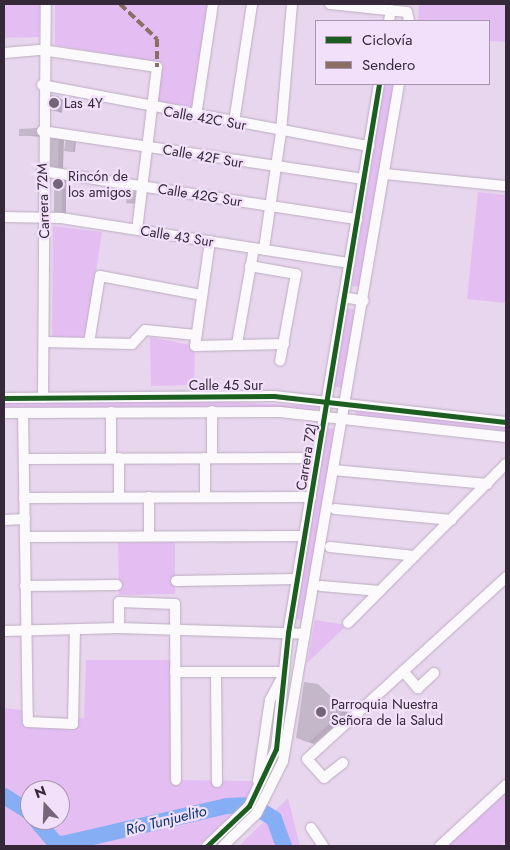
<!DOCTYPE html>
<html>
<head>
<meta charset="utf-8">
<style>
  body { margin:0 }
  #map { position:relative; width:510px; height:850px; overflow:hidden; background:#e8d6ee; font-family:Jost,sans-serif }
  div>[style] { position:absolute }
  .green>* { inset:0; background:#e4bef2 }
  .shadow>* { inset:0; background:#0003 }
  .river>* { height:16px; margin:-8px; padding:0 8px; transform-origin:8px; border-radius:8px; background:#85aef5 }
  .building>* { inset:0; background:#c4b7c9 }
  .roads { filter:drop-shadow(0 0 1px #bbadc0) drop-shadow(0 0 1px #bbadc0) }
  .minor>* { height:10px; margin:-5px; padding:0 5px; transform-origin:5px; border-radius:5px; background:#fcf9fc }
  .quiet>* { height:4px; margin-top:-2px; transform-origin:0; background:repeating-linear-gradient(90deg,#8d6e63 0 8px,transparent 0 12px) }
  .cycleway>* { height:5px; margin:-2.5px; padding:0 2.5px; transform-origin:2.5px; border-radius:2.5px; background:#1b5e20 }
  .dots>* { width:14px; height:14px; translate:-50% -50%; box-sizing:border-box; border:2px solid #f2dff9; border-radius:50% }
  span { translate:-50% -50%; white-space:nowrap; text-align:center; line-height:1.15; -webkit-text-stroke:4.5px #f2dff9; paint-order:stroke }
  .poi-label { font-size:14px; color:#352939 }
  .left { translate:0 -50%; text-align:left }
  .street-label { font-size:14px; color:#352939 }
  .water-label { font-size:15px; color:#08366e; font-style:italic }
  .frame { position:absolute; inset:0; border:5px solid #352939; pointer-events:none }
  .legend { position:absolute; left:315px; top:20px; width:175px; height:65px; box-sizing:border-box; background:#f2dff9; border:1px solid #a696ac; margin:0; padding:6px 9px; list-style:none; font-size:15px; color:#352939 }
  .legend li { display:flex; align-items:center; gap:10px; height:25px }
  .legend b { width:25px; border:1px solid #a696ac }
  .north { position:absolute; left:20px; top:780px; width:50px; height:50px; box-sizing:border-box; background:#f2dff9; border:1px solid #a696ac; border-radius:50%; rotate:340deg; font-size:14px; font-weight:700; line-height:20px; text-align:center; color:#352939 }
  .north::after { content:''; display:block; margin:auto; width:18px; height:22px; background:#746678; clip-path:polygon(50% 0,100% 100%,50% 72%,0 100%) }
</style>
</head>
<body>
<div id="map">
  <div class="green">
    <div style="clip-path:polygon(4px 4px,40px 4px,39px 37px,4px 38px)"></div>
    <div style="clip-path:polygon(208px 4px,194px 107px,157px 101px,163px 63px,55px 45px,55px 5px)"></div>
    <div style="clip-path:polygon(419px 4px,506px 4px,506px 42px,489px 41px,489px 21px,418px 21px)"></div>
    <div style="clip-path:polygon(384px 84px,394px 84px,362px 287px,352px 286px)"></div>
    <div style="clip-path:polygon(478px 192px,506px 195px,506px 303px,467px 299px)"></div>
    <div style="clip-path:polygon(53px 226px,102px 232px,86px 337px,52px 337px)"></div>
    <div style="clip-path:polygon(346px 308px,356px 310px,343px 388px,333px 386px)"></div>
    <div style="clip-path:polygon(150px 337px,195px 346px,194px 385px,151px 386px)"></div>
    <div style="clip-path:polygon(4px 402px,227px 402px,318px 406px,317px 410px,4px 407px)"></div>
    <div style="clip-path:polygon(356px 411px,506px 425px,506px 431px,355px 417px)"></div>
    <div style="clip-path:polygon(327px 428px,334px 429px,303px 620px,295px 619px)"></div>
    <div style="clip-path:polygon(175px 542px,175px 594px,119px 595px,118px 543px)"></div>
    <div style="clip-path:polygon(315px 620px,347px 625px,307px 663px)"></div>
    <div style="clip-path:polygon(evenodd,86px 660px,174px 660px,176px 780px,259px 781px,238px 809px,198px 846px,4px 846px,4px 708px,21px 710px,23px 717px,84px 718px,86px 660px,30px 790px,60px 790px,60px 820px,30px 820px,30px 790px)"></div>
    <div style="clip-path:polygon(506px 792px,506px 842px,501px 846px,448px 846px)"></div>
    <div style="clip-path:polygon(288px 798px,300px 846px,239px 846px)"></div>
  </div>
  <div class="shadow">
    <div style="clip-path:polygon(58px 97px,63px 100px,62px 113px,51px 110px)"></div>
    <div style="clip-path:polygon(36px 129px,41px 137px,20px 135px)"></div>
    <div style="clip-path:polygon(59px 137px,64px 140px,63px 169px,51px 166px)"></div>
    <div style="clip-path:polygon(67px 139px,76px 141px,75px 152px,68px 151px)"></div>
    <div style="clip-path:polygon(55px 177px,66px 179px,66px 214px,55px 211px)"></div>
    <div style="clip-path:polygon(317px 686px,349px 714px,314px 744px,302px 740px)"></div>
  </div>
  <div class="river">
    <div style="left:4px;top:796px;width:31px;rotate:32deg"></div>
    <div style="left:36px;top:820px;width:30px;rotate:50deg"></div>
    <div style="left:55px;top:843px;width:7px;rotate:8deg"></div>
    <div style="left:62px;top:844px;width:168px;rotate:-13deg"></div>
    <div style="left:226px;top:806px;width:26px;rotate:-2deg"></div>
    <div style="left:252px;top:805px;width:26px;rotate:32deg"></div>
    <div style="left:274px;top:819px;width:29px;rotate:70deg"></div>
  </div>
  <div class="building">
    <div style="clip-path:polygon(50px 95px,59px 96px,58px 111px,49px 110px)"></div>
    <div style="clip-path:polygon(37px 128px,37px 135px,19px 136px,19px 129px)"></div>
    <div style="clip-path:polygon(51px 135px,59px 136px,58px 166px,50px 166px)"></div>
    <div style="clip-path:polygon(66px 137px,75px 139px,73px 152px,64px 151px)"></div>
    <div style="clip-path:polygon(62px 175px,62px 212px,54px 212px,54px 176px)"></div>
    <div style="clip-path:polygon(128px 187px,136px 188px,135px 204px,126px 203px)"></div>
    <div style="clip-path:polygon(304px 682px,318px 684px,345px 710px,309px 742px,296px 738px)"></div>
  </div>
  <div class="roads">
    <div class="minor">
      <div style="left:330px;top:4px;width:77px;rotate:5.9deg"></div>
      <div style="left:407px;top:12px;width:9px;rotate:77deg"></div>
      <div style="left:389px;top:21px;width:11px;rotate:-80deg"></div>
      <div style="left:4px;top:53px;width:38px;rotate:-5deg"></div>
      <div style="left:42px;top:50px;width:116px;rotate:8.4deg"></div>
      <div style="left:157px;top:67px;width:163px;rotate:97deg"></div>
      <div style="left:42px;top:85px;width:333px;rotate:10.6deg"></div>
      <div style="left:196px;top:116px;width:113px;rotate:-81.4deg"></div>
      <div style="left:234px;top:122px;width:119px;rotate:-81.3deg"></div>
      <div style="left:42px;top:131px;width:325px;rotate:8.5deg"></div>
      <div style="left:42px;top:171px;width:319px;rotate:8.7deg"></div>
      <div style="left:385px;top:174px;width:122px;rotate:5.7deg"></div>
      <div style="left:4px;top:217px;width:57px;rotate:1deg"></div>
      <div style="left:61px;top:218px;width:292px;rotate:8.9deg"></div>
      <div style="left:210px;top:241px;width:106px;rotate:98.1deg"></div>
      <div style="left:195px;top:346px;width:89px;rotate:-1.3deg"></div>
      <div style="left:264px;top:249px;width:118px;rotate:-81.7deg"></div>
      <div style="left:281px;top:132px;width:128px;rotate:-85.1deg"></div>
      <div style="left:250px;top:266px;width:47px;rotate:9.9deg"></div>
      <div style="left:296px;top:274px;width:88px;rotate:100.4deg"></div>
      <div style="left:344px;top:297px;width:20px;rotate:11deg"></div>
      <div style="left:44px;top:342px;width:88px;rotate:1.3deg"></div>
      <div style="left:132px;top:344px;width:19px;rotate:-47deg"></div>
      <div style="left:145px;top:330px;width:51px;rotate:5.6deg"></div>
      <div style="left:89px;top:343px;width:68px;rotate:-80.7deg"></div>
      <div style="left:100px;top:276px;width:104px;rotate:10.6deg"></div>
      <div style="left:237px;top:344px;width:97px;rotate:-80deg"></div>
      <div style="left:4px;top:398px;width:270px;rotate:-0.4deg"></div>
      <div style="left:274px;top:396px;width:233px;rotate:6.4deg"></div>
      <div style="left:43px;top:398px;width:394px;rotate:-89.6deg"></div>
      <div style="left:212px;top:411px;width:47px;rotate:90deg"></div>
      <div style="left:4px;top:413px;width:276px;rotate:-0.2deg"></div>
      <div style="left:280px;top:412px;width:227px;rotate:6.3deg"></div>
      <div style="left:23px;top:413px;width:309px;rotate:89.1deg"></div>
      <div style="left:28px;top:722px;width:45px;rotate:2.5deg"></div>
      <div style="left:73px;top:724px;width:94px;rotate:-88.8deg"></div>
      <div style="left:111px;top:458px;width:46px;rotate:-90deg"></div>
      <div style="left:119px;top:458px;width:39px;rotate:90deg"></div>
      <div style="left:205px;top:458px;width:39px;rotate:90deg"></div>
      <div style="left:24px;top:459px;width:293px;rotate:-0.2deg"></div>
      <div style="left:333px;top:470px;width:155px;rotate:5.2deg"></div>
      <div style="left:149px;top:497px;width:39px;rotate:90deg"></div>
      <div style="left:24px;top:498px;width:287px;rotate:-0.2deg"></div>
      <div style="left:335px;top:509px;width:117px;rotate:5.4deg"></div>
      <div style="left:4px;top:520px;width:21px;rotate:-3deg"></div>
      <div style="left:25px;top:537px;width:279px;rotate:-0.2deg"></div>
      <div style="left:330px;top:547px;width:85px;rotate:6deg"></div>
      <div style="left:176px;top:581px;width:121px;rotate:-0.9deg"></div>
      <div style="left:25px;top:586px;width:92px;rotate:-0.6deg"></div>
      <div style="left:321px;top:586px;width:59px;rotate:4.8deg"></div>
      <div style="left:348px;top:623px;width:224px;rotate:-45.2deg"></div>
      <div style="left:119px;top:628px;width:26px;rotate:-90deg"></div>
      <div style="left:119px;top:602px;width:56px;rotate:2deg"></div>
      <div style="left:175px;top:604px;width:176px;rotate:89.7deg"></div>
      <div style="left:4px;top:631px;width:115px;rotate:-1.5deg"></div>
      <div style="left:119px;top:628px;width:186px;rotate:1.8deg"></div>
      <div style="left:403px;top:671px;width:23px;rotate:49deg"></div>
      <div style="left:418px;top:688px;width:22px;rotate:-43deg"></div>
      <div style="left:175px;top:672px;width:107px"></div>
      <div style="left:216px;top:672px;width:110px;rotate:89.5deg"></div>
      <div style="left:343px;top:763px;width:24px;rotate:142deg"></div>
      <div style="left:324px;top:778px;width:25px;rotate:-132deg"></div>
      <div style="left:307px;top:759px;width:270px;rotate:-42.4deg"></div>
      <div style="left:258px;top:781px;width:82px;rotate:-81.6deg"></div>
      <div style="left:270px;top:700px;width:24px;rotate:-62deg"></div>
      <div style="left:311px;top:828px;width:22px;rotate:56deg"></div>
      <div style="left:207px;top:846px;width:58px;rotate:-43.6deg"></div>
      <div style="left:249px;top:806px;width:63px;rotate:-64.7deg"></div>
      <div style="left:276px;top:749px;width:117px;rotate:-84.1deg"></div>
      <div style="left:288px;top:633px;width:556px;rotate:-80.59deg"></div>
      <div style="left:223px;top:846px;width:47px;rotate:-44.1deg"></div>
      <div style="left:257px;top:813px;width:58px;rotate:-63.4deg"></div>
      <div style="left:283px;top:761px;width:687px;rotate:-80.28deg"></div>
      <div style="left:440px;top:846px;width:90px;rotate:-42.7deg"></div>
    </div>
  </div>
  <div class="quiet">
    <div style="left:120px;top:4px;width:51px;rotate:43.4deg"></div>
    <div style="left:157px;top:39px;width:28px;rotate:90deg"></div>
  </div>
  <div class="cycleway">
    <div style="left:4px;top:398px;width:270px;rotate:-0.4deg"></div>
    <div style="left:274px;top:396px;width:233px;rotate:6.4deg"></div>
    <div style="left:207px;top:846px;width:58px;rotate:-43.6deg"></div>
    <div style="left:249px;top:806px;width:63px;rotate:-64.7deg"></div>
    <div style="left:276px;top:749px;width:117px;rotate:-84.1deg"></div>
    <div style="left:288px;top:633px;width:556px;rotate:-80.59deg"></div>
  </div>
  <div class="dots">
    <div style="left:54px;top:103px;background:#746678"></div>
    <div style="left:58px;top:184px;background:#746678"></div>
    <div style="left:321px;top:712px;background:#746678"></div>
  </div>
  <div class="poi-label">
    <span class="left" style="left:64px;top:103px">Las 4Y</span>
    <span class="left" style="left:68px;top:184px">Rincón de<br>los amigos</span>
    <span class="left" style="left:331px;top:712px">Parroquia Nuestra<br>Señora de la Salud</span>
  </div>
  <div class="street-label">
    <span style="left:205px;top:118px;rotate:10deg">Calle 42C Sur</span>
    <span style="left:203px;top:156px;rotate:10deg">Calle 42F Sur</span>
    <span style="left:200px;top:195px;rotate:9deg">Calle 42G Sur</span>
    <span style="left:43px;top:201px;rotate:-92deg">Carrera 72M</span>
    <span style="left:177px;top:236px;rotate:9deg">Calle 43 Sur</span>
    <span style="left:226px;top:385px">Calle 45 Sur</span>
    <span style="left:306px;top:457px;rotate:-81deg">Carrera 72J</span>
  </div>
  <div class="water-label">
    <span style="left:166px;top:821px;rotate:-14deg">Río Tunjuelito</span>
  </div>
  <div class="frame"></div>
  <ul class="legend">
  <li><b style="height:6px;background:#1b5e20"></b>Ciclovía</li>
  <li><b style="height:6px;background:#8d6e63"></b>Sendero</li>
  </ul>
  <div class="north">N</div>
</div>
</body>
</html>
